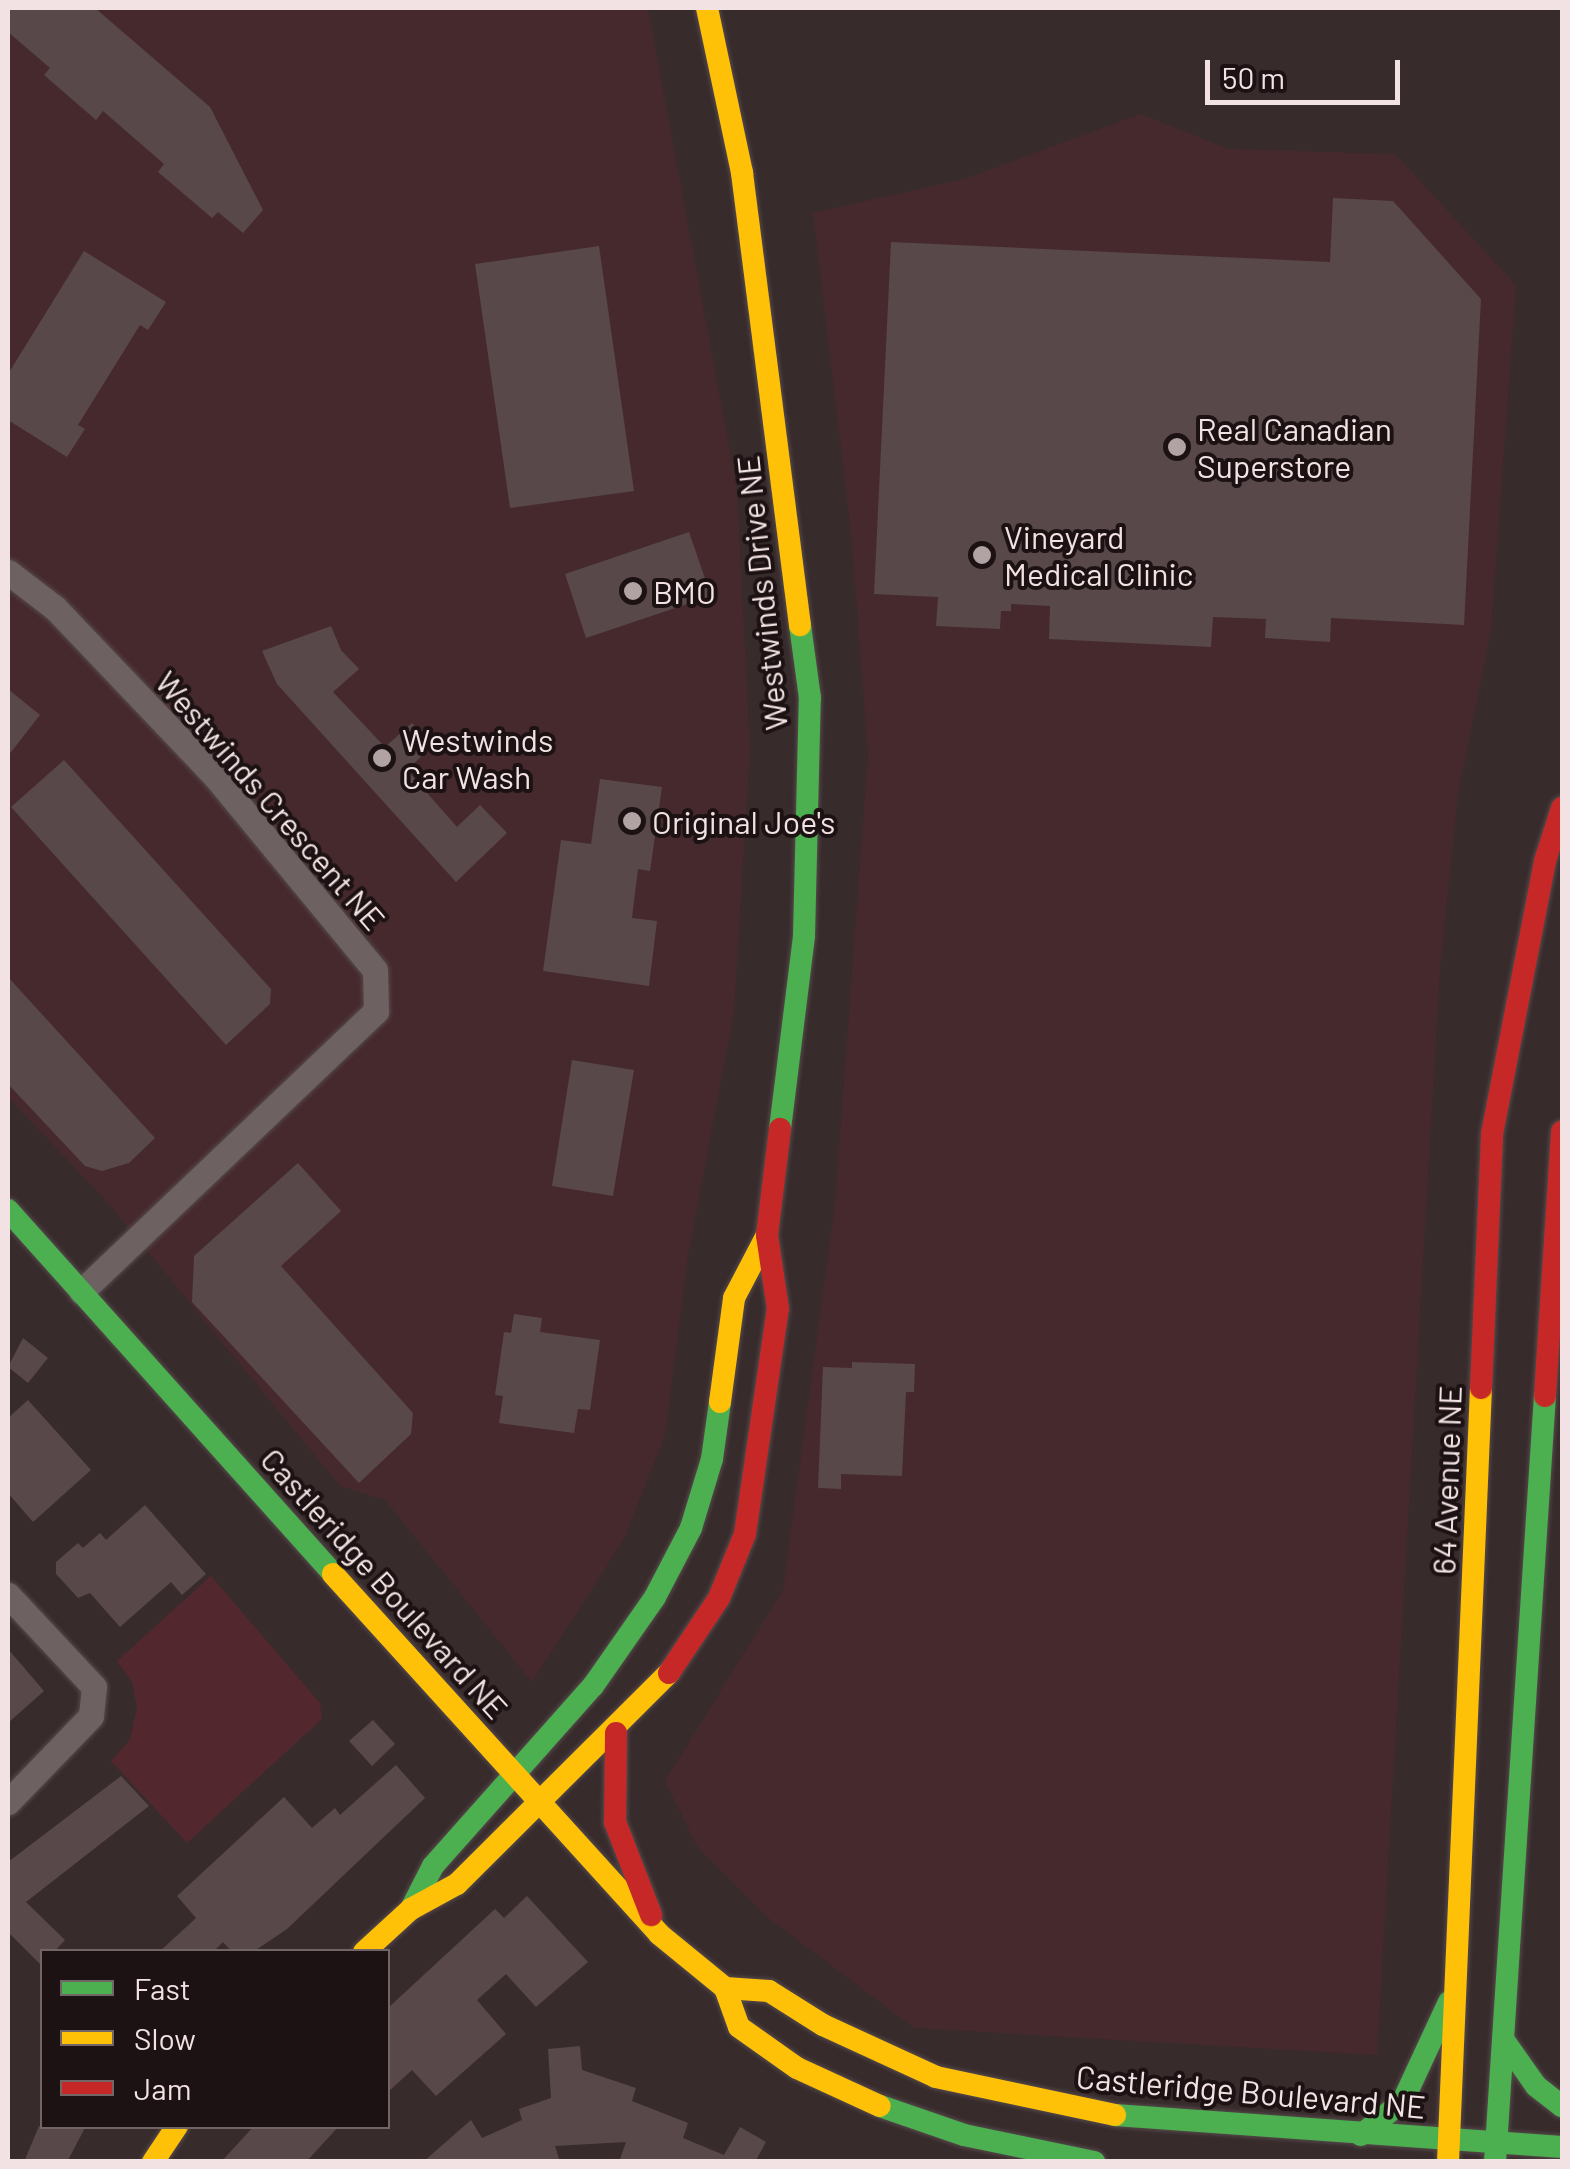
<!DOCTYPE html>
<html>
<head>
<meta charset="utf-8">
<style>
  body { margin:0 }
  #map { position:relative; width:1570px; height:2169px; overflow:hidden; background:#382b2c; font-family:Barlow,sans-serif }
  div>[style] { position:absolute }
  .built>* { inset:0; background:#46292d }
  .green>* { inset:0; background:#52282e }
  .building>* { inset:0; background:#58484a }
  .roads { filter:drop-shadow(0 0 2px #554a4b) drop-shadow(0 0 2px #554a4b) }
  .street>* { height:25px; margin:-12.5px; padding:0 12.5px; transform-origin:12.5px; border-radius:12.5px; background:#6d6162 }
  .fast>* { height:22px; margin:-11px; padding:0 11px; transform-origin:11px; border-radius:11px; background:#4caf50 }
  .slow>* { height:22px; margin:-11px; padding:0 11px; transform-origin:11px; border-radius:11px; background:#ffc107 }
  .jam>* { height:22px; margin:-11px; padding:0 11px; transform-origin:11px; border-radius:11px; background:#c62828 }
  .dots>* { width:28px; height:28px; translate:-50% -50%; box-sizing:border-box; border:5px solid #1d1213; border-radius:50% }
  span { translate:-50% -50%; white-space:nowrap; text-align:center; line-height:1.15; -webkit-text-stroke:8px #1d1213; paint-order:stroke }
  .poi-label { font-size:32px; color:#f2e2e3 }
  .left { translate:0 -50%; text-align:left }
  .street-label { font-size:32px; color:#f2e2e3 }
  .frame { position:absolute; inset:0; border:10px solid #f2e2e3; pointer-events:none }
  .legend { position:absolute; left:40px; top:1949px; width:350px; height:180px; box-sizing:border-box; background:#1d1213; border:2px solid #726566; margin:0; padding:12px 18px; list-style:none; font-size:30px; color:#f2e2e3 }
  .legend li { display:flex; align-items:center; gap:20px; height:50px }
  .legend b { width:50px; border:2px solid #726566 }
  .scale { position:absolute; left:1205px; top:60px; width:195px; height:45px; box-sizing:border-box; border:5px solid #f2e2e3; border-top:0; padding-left:12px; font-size:30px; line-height:35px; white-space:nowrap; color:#f2e2e3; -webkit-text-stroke:8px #1d1213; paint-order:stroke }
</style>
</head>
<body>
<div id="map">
  <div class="built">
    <div style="clip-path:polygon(8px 8px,648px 8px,737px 490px,750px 748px,734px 1012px,688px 1256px,665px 1435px,624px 1539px,532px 1682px,385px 1500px,340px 1486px,108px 1203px,8px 1097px)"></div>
    <div style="clip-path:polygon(1141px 114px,1228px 149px,1395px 154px,1516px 285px,1491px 631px,1458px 794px,1440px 969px,1377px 2055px,914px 2028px,765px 1915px,697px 1846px,665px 1781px,783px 1590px,835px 1203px,868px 755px,851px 533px,813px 213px,964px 179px)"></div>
  </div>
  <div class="green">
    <div style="clip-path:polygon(211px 1576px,320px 1703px,322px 1719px,187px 1843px,111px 1761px,130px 1740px,137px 1707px,132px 1682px,117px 1661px)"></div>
  </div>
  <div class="building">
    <div style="clip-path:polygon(8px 8px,95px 8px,210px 107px,263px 210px,243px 233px,218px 212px,212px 218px,158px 172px,164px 164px,103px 111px,96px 120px,44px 75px,50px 68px,8px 32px)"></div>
    <div style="clip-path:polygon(1333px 198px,1393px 201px,1481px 299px,1464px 625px,1331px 618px,1330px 642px,1265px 638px,1266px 619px,1213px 617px,1211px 647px,1049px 639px,1050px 606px,1011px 604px,1011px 611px,1001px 611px,1000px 629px,936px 626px,938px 597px,874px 594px,891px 242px,1330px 262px)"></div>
    <div style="clip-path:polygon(599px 246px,634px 491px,510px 508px,475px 264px)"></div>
    <div style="clip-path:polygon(84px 251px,166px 302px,148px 330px,140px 325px,78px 425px,85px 429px,67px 457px,8px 420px,8px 374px)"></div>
    <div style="clip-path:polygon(689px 532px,711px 596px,586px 638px,565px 574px)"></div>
    <div style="clip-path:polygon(331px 626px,341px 650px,359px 669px,333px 692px,385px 747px,412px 723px,432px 746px,407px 770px,457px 827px,480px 805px,507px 833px,456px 882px,277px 684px,262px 651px)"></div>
    <div style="clip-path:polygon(8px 689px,40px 715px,8px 756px)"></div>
    <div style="clip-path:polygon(64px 760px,271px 989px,270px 1004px,226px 1045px,11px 807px)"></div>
    <div style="clip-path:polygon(600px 779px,662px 787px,650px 871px,638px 869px,632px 918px,657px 921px,649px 986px,543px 971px,561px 840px,591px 844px)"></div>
    <div style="clip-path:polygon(8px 977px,155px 1138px,129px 1163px,102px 1171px,85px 1166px,8px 1084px)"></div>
    <div style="clip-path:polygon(572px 1060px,634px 1070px,613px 1196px,552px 1186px)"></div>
    <div style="clip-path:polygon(298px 1163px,341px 1211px,281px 1266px,413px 1413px,411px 1434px,359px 1483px,192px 1302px,194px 1256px)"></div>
    <div style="clip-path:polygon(514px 1314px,542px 1318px,540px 1332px,600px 1340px,590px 1410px,578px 1409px,574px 1433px,499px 1423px,503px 1396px,495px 1395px,504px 1332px,511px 1333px)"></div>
    <div style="clip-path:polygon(23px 1338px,48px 1358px,28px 1383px,8px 1367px)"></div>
    <div style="clip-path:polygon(852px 1362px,915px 1364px,914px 1392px,906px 1392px,902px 1476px,841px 1474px,841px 1489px,818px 1488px,823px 1367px,852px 1368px)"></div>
    <div style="clip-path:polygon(28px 1400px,91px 1470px,33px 1522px,8px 1493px,8px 1418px)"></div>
    <div style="clip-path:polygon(145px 1505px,206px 1574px,182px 1595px,171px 1582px,120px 1627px,90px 1593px,78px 1598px,56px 1574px,56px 1562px,78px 1543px,83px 1548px,100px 1533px,106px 1540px)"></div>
    <div style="clip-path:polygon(8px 1649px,44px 1691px,8px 1723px)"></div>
    <div style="clip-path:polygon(373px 1720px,395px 1744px,372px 1766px,349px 1741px)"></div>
    <div style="clip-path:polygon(396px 1765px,425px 1798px,287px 1929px,253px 1952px,232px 1952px,223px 1942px,213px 1952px,159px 1952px,196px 1918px,177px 1896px,284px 1797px,312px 1828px,335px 1808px,340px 1815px)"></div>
    <div style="clip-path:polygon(121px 1776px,149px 1806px,26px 1902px,65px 1940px,54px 1952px,42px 1952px,41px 1965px,8px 1932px,8px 1862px)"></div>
    <div style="clip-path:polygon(527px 1896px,588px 1962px,536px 2007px,506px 1974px,477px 2000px,506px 2034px,436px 2096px,412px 2070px,388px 2092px,388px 2008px,495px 1909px,504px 1918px)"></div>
    <div style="clip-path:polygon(580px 2046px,582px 2070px,636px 2088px,632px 2101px,688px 2123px,683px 2138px,724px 2155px,740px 2127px,766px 2142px,755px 2162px,619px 2162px,626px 2142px,555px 2146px,560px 2162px,423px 2162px,471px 2120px,482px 2138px,522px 2120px,519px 2109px,551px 2098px,548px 2049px)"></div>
    <div style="clip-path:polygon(39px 2126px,86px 2126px,67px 2162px,24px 2162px)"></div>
    <div style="clip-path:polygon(254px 2126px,339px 2126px,306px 2162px,221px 2162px)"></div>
  </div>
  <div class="roads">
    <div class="street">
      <div style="left:8px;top:572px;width:59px;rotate:37.5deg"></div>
      <div style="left:55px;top:608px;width:232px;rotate:46.4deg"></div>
      <div style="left:215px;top:776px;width:251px;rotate:50.5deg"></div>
      <div style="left:375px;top:970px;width:41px;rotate:88.6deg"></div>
      <div style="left:376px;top:1011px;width:407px;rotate:136.4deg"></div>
      <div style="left:8px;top:1595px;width:126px;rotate:46.9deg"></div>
      <div style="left:94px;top:1687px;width:29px;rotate:96deg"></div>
      <div style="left:91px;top:1716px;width:120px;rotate:134deg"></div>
    </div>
    <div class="fast">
      <div style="left:780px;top:1129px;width:194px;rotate:-82.9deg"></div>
      <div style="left:804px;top:936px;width:238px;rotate:-88.6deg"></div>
      <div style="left:810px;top:698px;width:74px;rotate:-97.8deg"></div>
      <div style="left:8px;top:1210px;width:488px;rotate:48.2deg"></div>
      <div style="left:411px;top:1909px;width:48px;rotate:-62.9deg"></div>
      <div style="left:433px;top:1866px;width:241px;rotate:-48.4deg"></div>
      <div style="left:593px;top:1686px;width:108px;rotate:-55.1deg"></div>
      <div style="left:655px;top:1597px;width:78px;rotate:-62.4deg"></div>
      <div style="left:691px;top:1528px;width:72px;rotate:-73.1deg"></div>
      <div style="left:712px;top:1459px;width:58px;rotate:-82deg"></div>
      <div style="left:1503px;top:2039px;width:57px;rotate:54.9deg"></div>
      <div style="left:1536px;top:2086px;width:33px;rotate:38deg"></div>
      <div style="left:880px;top:2106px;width:89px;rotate:19deg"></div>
      <div style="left:964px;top:2135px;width:133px;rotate:11.7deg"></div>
      <div style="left:1115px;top:2115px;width:448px;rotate:4.1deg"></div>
      <div style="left:1361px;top:2135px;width:54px;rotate:-39deg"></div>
      <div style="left:1403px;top:2101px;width:109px;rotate:-65.1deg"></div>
      <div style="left:1495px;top:2162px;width:768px;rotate:-86.27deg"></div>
    </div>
    <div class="slow">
      <div style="left:707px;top:8px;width:169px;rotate:78deg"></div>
      <div style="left:742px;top:173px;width:456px;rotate:82.7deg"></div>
      <div style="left:720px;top:1402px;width:105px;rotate:-82.3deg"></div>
      <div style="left:734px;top:1298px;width:71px;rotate:-62.4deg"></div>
      <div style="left:333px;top:1574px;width:486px;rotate:47.8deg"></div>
      <div style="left:659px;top:1934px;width:85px;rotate:39.3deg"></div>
      <div style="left:725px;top:1988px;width:41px;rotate:70.3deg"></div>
      <div style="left:739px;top:2027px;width:71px;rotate:35.3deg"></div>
      <div style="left:797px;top:2068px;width:91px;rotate:24.6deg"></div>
      <div style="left:364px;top:1952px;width:64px;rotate:-42.5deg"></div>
      <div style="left:411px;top:1909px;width:52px;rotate:-28.5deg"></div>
      <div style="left:457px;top:1884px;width:299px;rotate:-44.9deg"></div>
      <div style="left:725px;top:1988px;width:44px;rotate:3.9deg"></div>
      <div style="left:769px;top:1991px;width:64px;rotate:32.2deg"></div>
      <div style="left:823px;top:2025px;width:124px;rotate:24.7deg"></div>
      <div style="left:936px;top:2077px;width:183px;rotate:12deg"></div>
      <div style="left:153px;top:2162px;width:43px;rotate:-56.3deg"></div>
      <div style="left:1448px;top:2162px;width:775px;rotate:-87.56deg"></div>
    </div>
    <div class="jam">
      <div style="left:1481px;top:1388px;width:254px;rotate:-87.5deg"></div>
      <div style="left:1492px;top:1134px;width:278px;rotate:-79deg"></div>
      <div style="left:1545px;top:861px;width:56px;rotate:-72.2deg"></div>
      <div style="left:1545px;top:1396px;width:265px;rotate:-86.3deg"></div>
      <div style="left:669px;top:1673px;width:90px;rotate:-56.3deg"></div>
      <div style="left:719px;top:1598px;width:69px;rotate:-67.9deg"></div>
      <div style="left:745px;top:1534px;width:227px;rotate:-81.7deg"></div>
      <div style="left:778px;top:1309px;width:75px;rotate:-98.5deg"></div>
      <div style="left:767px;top:1235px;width:107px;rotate:-83deg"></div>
      <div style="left:616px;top:1733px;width:89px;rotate:90.6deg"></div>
      <div style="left:615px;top:1822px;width:100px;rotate:68.8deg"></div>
    </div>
  </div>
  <div class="dots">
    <div style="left:1177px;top:447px;background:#b1a2a3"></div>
    <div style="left:982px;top:555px;background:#b1a2a3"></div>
    <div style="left:633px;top:591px;background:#b1a2a3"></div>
    <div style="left:382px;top:758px;background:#b1a2a3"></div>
    <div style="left:632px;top:821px;background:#b1a2a3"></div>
  </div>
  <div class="poi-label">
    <span class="left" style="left:1197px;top:447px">Real Canadian<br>Superstore</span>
    <span class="left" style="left:1004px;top:555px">Vineyard<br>Medical Clinic</span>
    <span class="left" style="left:653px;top:591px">BMO</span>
    <span class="left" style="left:402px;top:758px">Westwinds<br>Car Wash</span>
    <span class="left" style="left:652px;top:821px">Original Joe's</span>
  </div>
  <div class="street-label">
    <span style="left:761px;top:593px;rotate:-96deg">Westwinds Drive NE</span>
    <span style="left:271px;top:800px;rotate:49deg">Westwinds Crescent NE</span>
    <span style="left:1446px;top:1480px;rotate:-88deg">64 Avenue NE</span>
    <span style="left:385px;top:1583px;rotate:48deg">Castleridge Boulevard NE</span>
    <span style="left:1251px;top:2091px;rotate:5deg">Castleridge Boulevard NE</span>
  </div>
  <div class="frame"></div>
  <ul class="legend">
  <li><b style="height:12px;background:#4caf50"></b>Fast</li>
  <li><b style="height:12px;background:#ffc107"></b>Slow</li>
  <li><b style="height:12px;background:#c62828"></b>Jam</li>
  </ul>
  <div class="scale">50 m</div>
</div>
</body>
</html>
